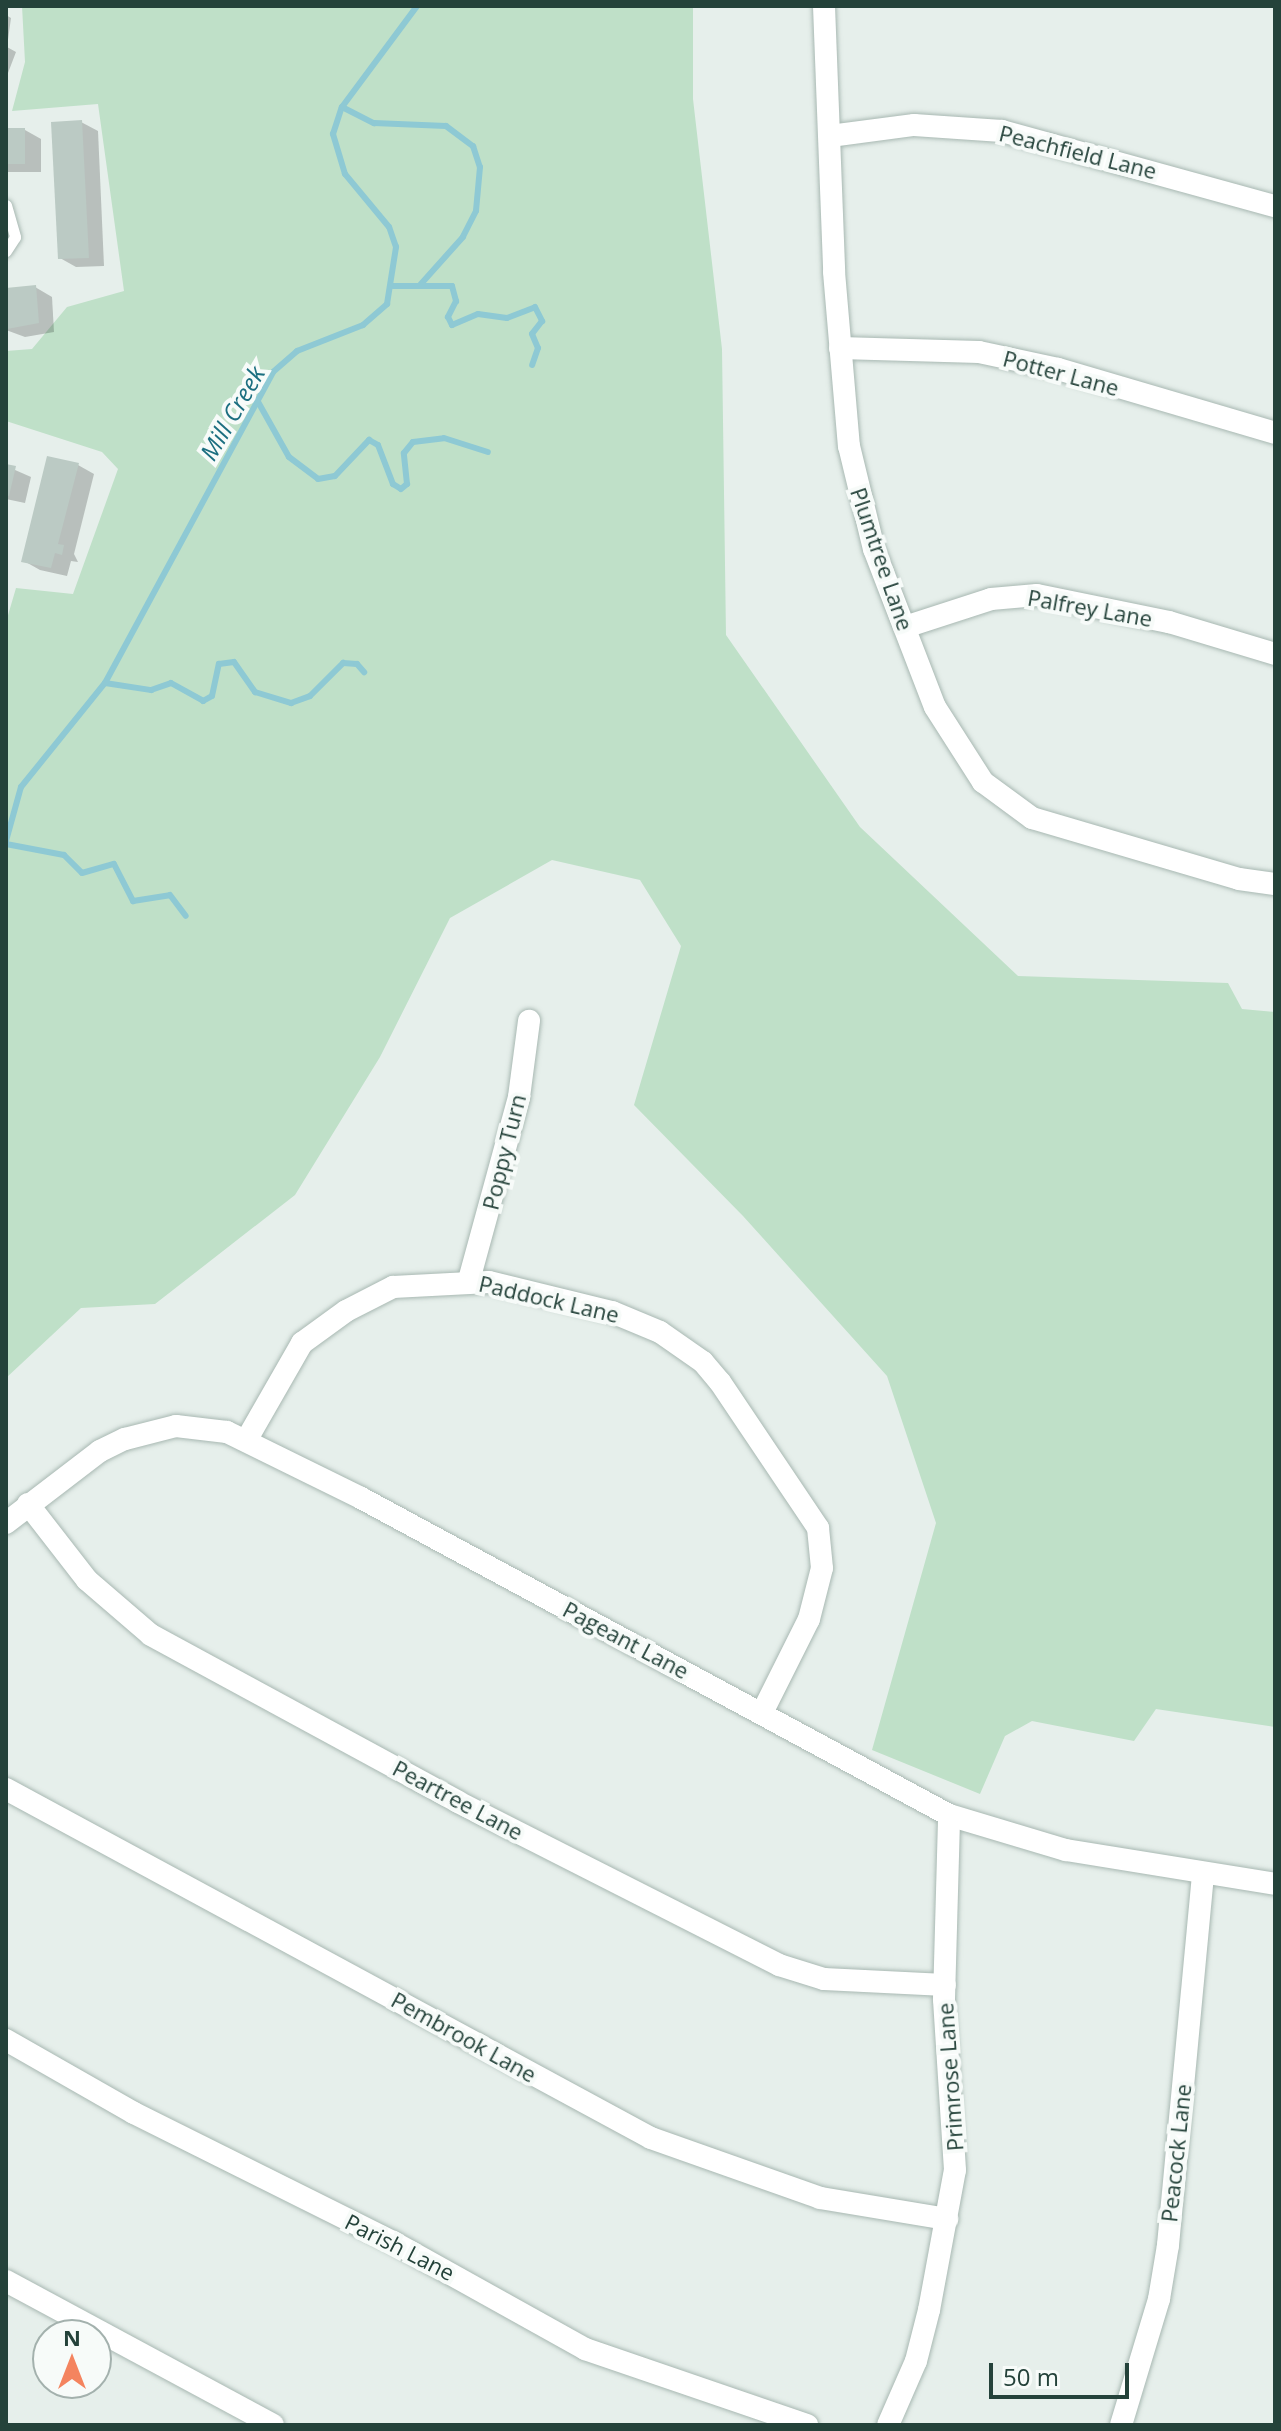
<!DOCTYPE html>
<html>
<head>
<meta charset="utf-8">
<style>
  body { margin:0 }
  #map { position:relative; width:1281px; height:2431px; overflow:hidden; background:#e6efeb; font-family:"Open Sans",sans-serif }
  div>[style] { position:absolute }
  .green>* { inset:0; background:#bfe0c8 }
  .shadow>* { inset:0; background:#0003 }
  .stream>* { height:6px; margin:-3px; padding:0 3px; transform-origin:3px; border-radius:3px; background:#8ec9d4 }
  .building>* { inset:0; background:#bbcac4 }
  .roads { filter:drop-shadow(0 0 2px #a8b8b2) drop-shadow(0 0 2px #a8b8b2) }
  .service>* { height:11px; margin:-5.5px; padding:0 5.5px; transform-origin:5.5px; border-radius:5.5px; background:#fff }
  .minor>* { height:22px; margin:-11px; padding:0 11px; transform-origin:11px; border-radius:11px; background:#fff }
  span { translate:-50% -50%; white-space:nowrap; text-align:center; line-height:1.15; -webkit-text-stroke:8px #f7fbf9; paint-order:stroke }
  .street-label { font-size:22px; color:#24423a }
  .water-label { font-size:24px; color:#1c6f80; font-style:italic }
  .frame { position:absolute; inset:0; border:8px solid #24423a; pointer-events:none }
  .north { position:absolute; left:32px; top:2319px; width:80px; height:80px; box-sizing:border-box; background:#f7fbf9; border:2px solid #a3b1ad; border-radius:50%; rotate:0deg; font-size:22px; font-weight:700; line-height:32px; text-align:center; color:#24423a }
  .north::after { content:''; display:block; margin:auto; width:28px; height:36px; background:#f4845f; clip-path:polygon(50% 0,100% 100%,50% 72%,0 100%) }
  .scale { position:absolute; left:989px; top:2363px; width:140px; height:36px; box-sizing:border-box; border:4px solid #24423a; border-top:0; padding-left:10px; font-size:24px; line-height:28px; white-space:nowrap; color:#24423a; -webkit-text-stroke:6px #f7fbf9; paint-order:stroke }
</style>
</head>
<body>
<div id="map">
  <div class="green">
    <div style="clip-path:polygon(22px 6px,693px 6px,693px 99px,722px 349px,726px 635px,860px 827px,1018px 976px,1228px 983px,1242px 1009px,1275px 1012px,1275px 1727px,1156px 1709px,1134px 1741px,1032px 1721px,1005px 1736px,980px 1794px,872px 1750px,936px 1523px,887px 1376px,743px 1216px,634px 1105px,681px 946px,640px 880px,552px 860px,450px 918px,380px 1057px,295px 1195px,155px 1304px,81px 1308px,6px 1378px,6px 622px,16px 588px,73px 594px,118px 469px,102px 452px,6px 421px,6px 351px,32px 349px,67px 307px,124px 291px,98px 104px,12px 111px,25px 62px)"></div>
  </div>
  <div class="shadow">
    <div style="clip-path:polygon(6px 15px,11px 18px,7px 47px,16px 52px,8px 73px,6px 73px)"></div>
    <div style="clip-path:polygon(81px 122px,98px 131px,104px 266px,76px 267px,60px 258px)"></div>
    <div style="clip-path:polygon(25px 130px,41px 139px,41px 172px,6px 172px,6px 132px)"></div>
    <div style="clip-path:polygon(35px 287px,52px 297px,54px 332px,25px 337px,6px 330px,6px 291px)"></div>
    <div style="clip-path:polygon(78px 465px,94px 474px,74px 554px,78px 562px,71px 561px,67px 576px,40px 570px,24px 561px)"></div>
    <div style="clip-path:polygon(6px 466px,31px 477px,25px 503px,6px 499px)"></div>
  </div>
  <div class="stream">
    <div style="left:342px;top:107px;width:36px;rotate:27deg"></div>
    <div style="left:374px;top:123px;width:72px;rotate:2.4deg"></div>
    <div style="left:446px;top:126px;width:34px;rotate:37deg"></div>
    <div style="left:473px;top:146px;width:22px;rotate:72deg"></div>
    <div style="left:480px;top:167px;width:44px;rotate:95.2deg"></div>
    <div style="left:476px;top:211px;width:29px;rotate:117deg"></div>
    <div style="left:463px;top:237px;width:64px;rotate:131.9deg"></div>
    <div style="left:393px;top:286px;width:59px"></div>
    <div style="left:452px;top:286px;width:16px;rotate:75deg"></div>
    <div style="left:456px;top:301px;width:18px;rotate:117deg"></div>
    <div style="left:448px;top:317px;width:9px;rotate:63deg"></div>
    <div style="left:452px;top:325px;width:28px;rotate:-23deg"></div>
    <div style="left:478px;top:314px;width:29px;rotate:8deg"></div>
    <div style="left:507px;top:318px;width:30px;rotate:-21deg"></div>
    <div style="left:535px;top:307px;width:16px;rotate:63deg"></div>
    <div style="left:542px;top:321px;width:16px;rotate:128deg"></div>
    <div style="left:532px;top:334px;width:15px;rotate:67deg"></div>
    <div style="left:538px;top:348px;width:18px;rotate:109deg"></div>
    <div style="left:257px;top:400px;width:65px;rotate:60.7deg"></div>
    <div style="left:289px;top:457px;width:36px;rotate:37deg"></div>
    <div style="left:318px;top:479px;width:17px;rotate:-10deg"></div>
    <div style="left:335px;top:476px;width:50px;rotate:-46.6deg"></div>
    <div style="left:369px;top:440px;width:10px;rotate:29deg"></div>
    <div style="left:378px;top:445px;width:42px;rotate:69deg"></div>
    <div style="left:393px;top:484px;width:9px;rotate:32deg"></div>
    <div style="left:401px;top:489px;width:8px;rotate:-40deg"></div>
    <div style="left:407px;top:484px;width:31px;rotate:-96deg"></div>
    <div style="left:404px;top:453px;width:14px;rotate:-51deg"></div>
    <div style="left:413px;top:442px;width:31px;rotate:-7deg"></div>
    <div style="left:444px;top:438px;width:46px;rotate:17.7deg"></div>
    <div style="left:105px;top:683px;width:47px;rotate:8.7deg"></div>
    <div style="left:151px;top:690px;width:21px;rotate:-19deg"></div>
    <div style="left:171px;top:683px;width:37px;rotate:29deg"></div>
    <div style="left:203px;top:701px;width:10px;rotate:-29deg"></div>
    <div style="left:212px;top:696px;width:33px;rotate:-78deg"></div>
    <div style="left:219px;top:664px;width:15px;rotate:-8deg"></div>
    <div style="left:234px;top:662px;width:37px;rotate:55deg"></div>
    <div style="left:255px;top:692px;width:38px;rotate:17deg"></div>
    <div style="left:291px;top:703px;width:20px;rotate:-20deg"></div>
    <div style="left:310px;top:696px;width:47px;rotate:-45deg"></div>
    <div style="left:343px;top:663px;width:14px;rotate:4deg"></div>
    <div style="left:357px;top:664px;width:11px;rotate:49deg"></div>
    <div style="left:6px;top:841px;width:56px;rotate:-74.5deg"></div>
    <div style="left:21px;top:787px;width:134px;rotate:-51.1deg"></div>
    <div style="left:105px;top:683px;width:353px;rotate:-61.6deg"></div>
    <div style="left:273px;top:372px;width:32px;rotate:-41deg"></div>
    <div style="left:297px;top:351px;width:71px;rotate:-21.5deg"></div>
    <div style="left:363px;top:325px;width:32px;rotate:-41deg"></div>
    <div style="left:387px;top:304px;width:58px;rotate:-81deg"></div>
    <div style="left:396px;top:247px;width:21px;rotate:-109deg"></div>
    <div style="left:389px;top:227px;width:69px;rotate:-129.7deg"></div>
    <div style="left:345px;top:174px;width:42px;rotate:-106.7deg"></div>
    <div style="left:333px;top:134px;width:28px;rotate:-72deg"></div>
    <div style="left:342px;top:107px;width:126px;rotate:-53.4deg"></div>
    <div style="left:6px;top:844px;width:59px;rotate:10.7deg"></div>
    <div style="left:64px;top:855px;width:25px;rotate:45deg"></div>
    <div style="left:82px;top:873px;width:33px;rotate:-16deg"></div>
    <div style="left:114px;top:864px;width:42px;rotate:62.8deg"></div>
    <div style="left:133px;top:901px;width:37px;rotate:-9deg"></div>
    <div style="left:170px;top:895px;width:26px;rotate:53deg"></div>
  </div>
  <div class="building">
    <div style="clip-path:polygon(82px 120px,89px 258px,58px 259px,51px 122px)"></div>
    <div style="clip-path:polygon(6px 128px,25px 128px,25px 164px,6px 164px)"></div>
    <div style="clip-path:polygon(36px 285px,39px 323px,7px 329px,6px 288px)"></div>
    <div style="clip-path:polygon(47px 456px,79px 463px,58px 544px,64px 545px,62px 555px,55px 553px,51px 568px,21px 562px)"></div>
    <div style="clip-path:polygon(6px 464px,16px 466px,9px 496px,6px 495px)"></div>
  </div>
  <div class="roads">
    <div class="service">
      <div style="left:6px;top:205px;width:33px;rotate:74deg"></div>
      <div style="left:15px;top:237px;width:17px;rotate:123deg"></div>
    </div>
    <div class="minor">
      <div style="left:824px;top:6px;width:266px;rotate:87.8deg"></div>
      <div style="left:834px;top:272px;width:175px;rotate:85.1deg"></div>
      <div style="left:849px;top:446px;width:106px;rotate:76.4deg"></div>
      <div style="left:874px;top:549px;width:169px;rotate:68.9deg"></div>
      <div style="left:935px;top:707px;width:89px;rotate:57.4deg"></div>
      <div style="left:983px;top:782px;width:61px;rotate:36.3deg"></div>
      <div style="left:1032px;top:818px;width:216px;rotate:16.4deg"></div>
      <div style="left:1239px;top:879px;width:36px;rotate:8deg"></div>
      <div style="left:830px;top:136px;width:85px;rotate:-7.5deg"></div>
      <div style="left:914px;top:125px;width:88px;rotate:3.9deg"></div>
      <div style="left:1002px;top:131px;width:283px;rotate:15.4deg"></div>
      <div style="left:840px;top:348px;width:139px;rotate:1.6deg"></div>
      <div style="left:979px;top:352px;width:81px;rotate:12.1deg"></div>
      <div style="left:1058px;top:369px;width:226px;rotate:16.4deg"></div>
      <div style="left:905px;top:627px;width:90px;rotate:-18deg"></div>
      <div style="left:991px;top:599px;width:46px;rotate:-5deg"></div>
      <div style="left:1037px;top:595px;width:135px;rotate:11.6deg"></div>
      <div style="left:1169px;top:622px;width:111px;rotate:16.8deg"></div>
      <div style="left:469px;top:1280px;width:190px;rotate:-74.7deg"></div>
      <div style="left:519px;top:1097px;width:77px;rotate:-82.5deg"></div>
      <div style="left:247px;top:1439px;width:111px;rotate:-60.2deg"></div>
      <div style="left:302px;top:1343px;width:54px;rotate:-36deg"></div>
      <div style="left:346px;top:1311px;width:53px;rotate:-27.1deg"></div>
      <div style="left:393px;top:1287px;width:96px;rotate:-3deg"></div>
      <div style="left:489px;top:1282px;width:127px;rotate:13.7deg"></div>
      <div style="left:612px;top:1312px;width:52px;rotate:22.6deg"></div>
      <div style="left:660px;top:1332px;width:52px;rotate:34.9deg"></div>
      <div style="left:703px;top:1362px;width:26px;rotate:50deg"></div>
      <div style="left:720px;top:1382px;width:176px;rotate:56.1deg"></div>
      <div style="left:818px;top:1528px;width:40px;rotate:84.3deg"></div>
      <div style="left:822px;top:1568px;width:53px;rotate:104.3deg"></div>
      <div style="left:809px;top:1619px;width:105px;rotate:116.6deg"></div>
      <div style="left:28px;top:1504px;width:96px;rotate:52.2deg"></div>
      <div style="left:87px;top:1580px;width:84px;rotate:40.7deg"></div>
      <div style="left:151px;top:1635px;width:349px;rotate:28.5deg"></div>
      <div style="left:458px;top:1802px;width:360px;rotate:26.9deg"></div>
      <div style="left:779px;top:1965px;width:47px;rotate:17.3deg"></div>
      <div style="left:824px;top:1979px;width:121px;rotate:2.8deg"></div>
      <div style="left:6px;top:1523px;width:118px;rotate:-37.5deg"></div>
      <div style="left:100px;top:1451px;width:28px;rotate:-26deg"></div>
      <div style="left:125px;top:1439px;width:53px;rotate:-14.3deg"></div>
      <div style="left:176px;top:1426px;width:51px;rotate:6.7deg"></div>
      <div style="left:227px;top:1432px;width:149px;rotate:26.2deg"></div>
      <div style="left:361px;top:1498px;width:668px;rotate:28.33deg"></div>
      <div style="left:949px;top:1815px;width:122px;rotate:16.7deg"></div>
      <div style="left:1066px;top:1850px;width:212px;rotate:9.2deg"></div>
      <div style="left:6px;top:1789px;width:733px;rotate:28.42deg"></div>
      <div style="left:651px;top:2138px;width:179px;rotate:19.5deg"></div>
      <div style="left:820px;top:2198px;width:129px;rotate:9.4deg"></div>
      <div style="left:6px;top:2040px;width:147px;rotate:29.7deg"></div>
      <div style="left:134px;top:2113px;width:289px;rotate:26.5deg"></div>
      <div style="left:393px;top:2242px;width:220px;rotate:29.1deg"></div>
      <div style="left:585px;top:2349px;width:235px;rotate:18.9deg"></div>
      <div style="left:6px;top:2281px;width:303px;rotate:28.3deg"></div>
      <div style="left:888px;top:2425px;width:70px;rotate:-66.4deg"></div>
      <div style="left:916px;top:2361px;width:53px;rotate:-75.7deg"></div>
      <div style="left:929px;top:2310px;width:142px;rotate:-79.5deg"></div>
      <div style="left:955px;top:2170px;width:171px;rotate:-93.7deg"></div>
      <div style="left:944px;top:1999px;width:184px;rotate:-88.4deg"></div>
      <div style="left:1121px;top:2425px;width:132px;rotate:-73.2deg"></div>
      <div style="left:1159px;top:2299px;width:55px;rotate:-80.5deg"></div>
      <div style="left:1168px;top:2245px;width:371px;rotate:-84.6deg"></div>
    </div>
  </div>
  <div class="street-label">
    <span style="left:1078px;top:152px;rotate:14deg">Peachfield Lane</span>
    <span style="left:1061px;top:373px;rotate:15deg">Potter Lane</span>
    <span style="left:882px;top:559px;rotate:71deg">Plumtree Lane</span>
    <span style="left:1090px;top:608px;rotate:10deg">Palfrey Lane</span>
    <span style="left:504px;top:1152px;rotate:-76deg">Poppy Turn</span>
    <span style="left:549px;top:1299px;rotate:13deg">Paddock Lane</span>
    <span style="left:626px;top:1640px;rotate:28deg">Pageant Lane</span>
    <span style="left:458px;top:1800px;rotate:28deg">Peartree Lane</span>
    <span style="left:464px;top:2037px;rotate:29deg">Pembrook Lane</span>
    <span style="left:950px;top:2077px;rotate:-94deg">Primrose Lane</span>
    <span style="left:1176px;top:2153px;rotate:-84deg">Peacock Lane</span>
    <span style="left:400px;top:2247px;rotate:27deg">Parish Lane</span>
  </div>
  <div class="water-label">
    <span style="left:232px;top:413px;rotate:-60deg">Mill Creek</span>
  </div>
  <div class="frame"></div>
  <div class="north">N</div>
  <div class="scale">50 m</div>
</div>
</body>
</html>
